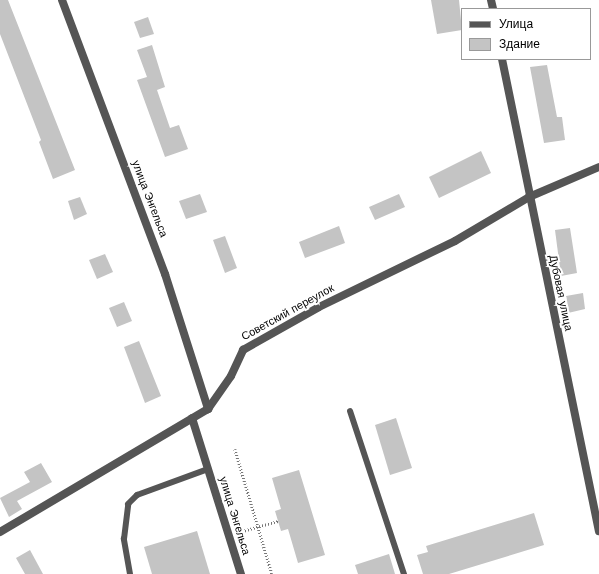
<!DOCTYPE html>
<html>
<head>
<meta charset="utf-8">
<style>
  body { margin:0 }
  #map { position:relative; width:599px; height:574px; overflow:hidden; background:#fff; font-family:"Work Sans",sans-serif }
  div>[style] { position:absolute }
  .building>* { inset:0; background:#c4c4c4 }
  .path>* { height:2.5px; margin-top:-1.25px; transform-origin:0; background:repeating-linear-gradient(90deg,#777 0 1px,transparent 0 3px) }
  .lane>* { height:6px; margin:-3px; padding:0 3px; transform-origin:3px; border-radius:3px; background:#555 }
  .street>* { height:8px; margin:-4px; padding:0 4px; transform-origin:4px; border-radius:4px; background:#555 }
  span { translate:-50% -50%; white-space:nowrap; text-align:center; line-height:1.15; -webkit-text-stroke:4px #fff; paint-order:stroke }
  .street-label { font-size:11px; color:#000 }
  .legend { position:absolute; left:461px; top:8px; width:130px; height:52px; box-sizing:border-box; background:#fff; border:1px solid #999; margin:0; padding:5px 7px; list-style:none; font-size:12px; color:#000 }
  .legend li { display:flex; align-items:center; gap:8px; height:20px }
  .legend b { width:20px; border:1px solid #999 }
</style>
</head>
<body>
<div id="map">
  <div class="building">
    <div style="clip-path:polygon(0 0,8px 0,75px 170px,53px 179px,39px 142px,41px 140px,0 34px)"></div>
    <div style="clip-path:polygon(431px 0,459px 0,462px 30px,437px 34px)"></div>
    <div style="clip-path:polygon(148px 17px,154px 34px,140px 38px,134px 22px)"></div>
    <div style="clip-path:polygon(152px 45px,165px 87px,157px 90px,170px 128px,179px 125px,188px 149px,165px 157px,137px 80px,147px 77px,137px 50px)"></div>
    <div style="clip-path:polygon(547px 65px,557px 117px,562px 117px,565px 140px,544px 143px,530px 67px)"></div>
    <div style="clip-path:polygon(481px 151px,491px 173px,439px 198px,429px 177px)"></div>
    <div style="clip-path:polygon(200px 194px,207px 212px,186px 219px,179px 201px)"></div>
    <div style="clip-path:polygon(399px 194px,405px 207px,375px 220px,369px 207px)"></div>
    <div style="clip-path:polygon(80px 197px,87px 214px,74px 220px,68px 201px)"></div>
    <div style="clip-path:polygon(339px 226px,345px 243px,305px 258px,299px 242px)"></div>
    <div style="clip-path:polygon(570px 228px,577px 273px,561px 276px,555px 230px)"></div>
    <div style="clip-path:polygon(225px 236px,237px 268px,225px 273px,213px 240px)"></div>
    <div style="clip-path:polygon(105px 254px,113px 272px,97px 279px,89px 260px)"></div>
    <div style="clip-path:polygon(583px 293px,585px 309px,568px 313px,566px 296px)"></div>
    <div style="clip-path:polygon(124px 302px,132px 321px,117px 327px,109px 308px)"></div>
    <div style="clip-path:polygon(139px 341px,161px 396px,145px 403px,124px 347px)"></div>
    <div style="clip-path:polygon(396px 418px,412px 468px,390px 475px,375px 425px)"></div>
    <div style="clip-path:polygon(41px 463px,52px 482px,17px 501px,22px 509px,9px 517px,0 498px,30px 482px,24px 472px)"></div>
    <div style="clip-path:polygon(299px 470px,325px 555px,298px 563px,288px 529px,281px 531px,275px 511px,281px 509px,272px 478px)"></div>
    <div style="clip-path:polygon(534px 513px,544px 545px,449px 574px,423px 574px,417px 555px,428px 552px,426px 546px)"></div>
    <div style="clip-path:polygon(197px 531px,210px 574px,152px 574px,144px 547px)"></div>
    <div style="clip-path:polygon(30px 550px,43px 574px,25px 574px,16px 558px)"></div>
    <div style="clip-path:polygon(389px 554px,395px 574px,358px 574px,355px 565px)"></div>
  </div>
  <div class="path">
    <div style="left:235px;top:449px;width:130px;rotate:73.5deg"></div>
    <div style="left:239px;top:532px;width:41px;rotate:-15.8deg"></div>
  </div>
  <div class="lane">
    <div style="left:350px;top:411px;width:172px;rotate:71.7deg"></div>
    <div style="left:130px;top:574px;width:36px;rotate:-100deg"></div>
    <div style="left:124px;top:539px;width:35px;rotate:-83deg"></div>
    <div style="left:128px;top:504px;width:13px;rotate:-45deg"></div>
    <div style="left:137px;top:495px;width:76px;rotate:-20.1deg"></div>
  </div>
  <div class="street">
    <div style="left:62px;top:0;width:293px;rotate:69.4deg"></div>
    <div style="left:165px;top:274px;width:142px;rotate:72.3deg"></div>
    <div style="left:491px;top:0;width:9px;rotate:77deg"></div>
    <div style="left:502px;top:59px;width:482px;rotate:78.4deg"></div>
    <div style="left:192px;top:418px;width:164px;rotate:72.6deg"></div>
    <div style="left:0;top:532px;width:242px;rotate:-30.6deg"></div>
    <div style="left:208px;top:409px;width:40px;rotate:-55.1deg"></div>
    <div style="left:231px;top:376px;width:29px;rotate:-65deg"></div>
    <div style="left:243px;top:350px;width:87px;rotate:-29.5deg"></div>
    <div style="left:319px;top:307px;width:151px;rotate:-25.9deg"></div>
    <div style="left:455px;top:241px;width:86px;rotate:-30.7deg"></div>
    <div style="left:529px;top:197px;width:76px;rotate:-23.2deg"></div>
  </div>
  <div class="street-label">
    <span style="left:149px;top:199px;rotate:69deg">улица Энгельса</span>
    <span style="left:560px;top:293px;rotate:78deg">Дубовая улица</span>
    <span style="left:288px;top:313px;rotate:-29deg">Советский переулок</span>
    <span style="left:234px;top:516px;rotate:73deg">улица Энгельса</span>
  </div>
  <ul class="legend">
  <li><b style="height:5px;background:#555"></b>Улица</li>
  <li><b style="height:11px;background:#c4c4c4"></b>Здание</li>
  </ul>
</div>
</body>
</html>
